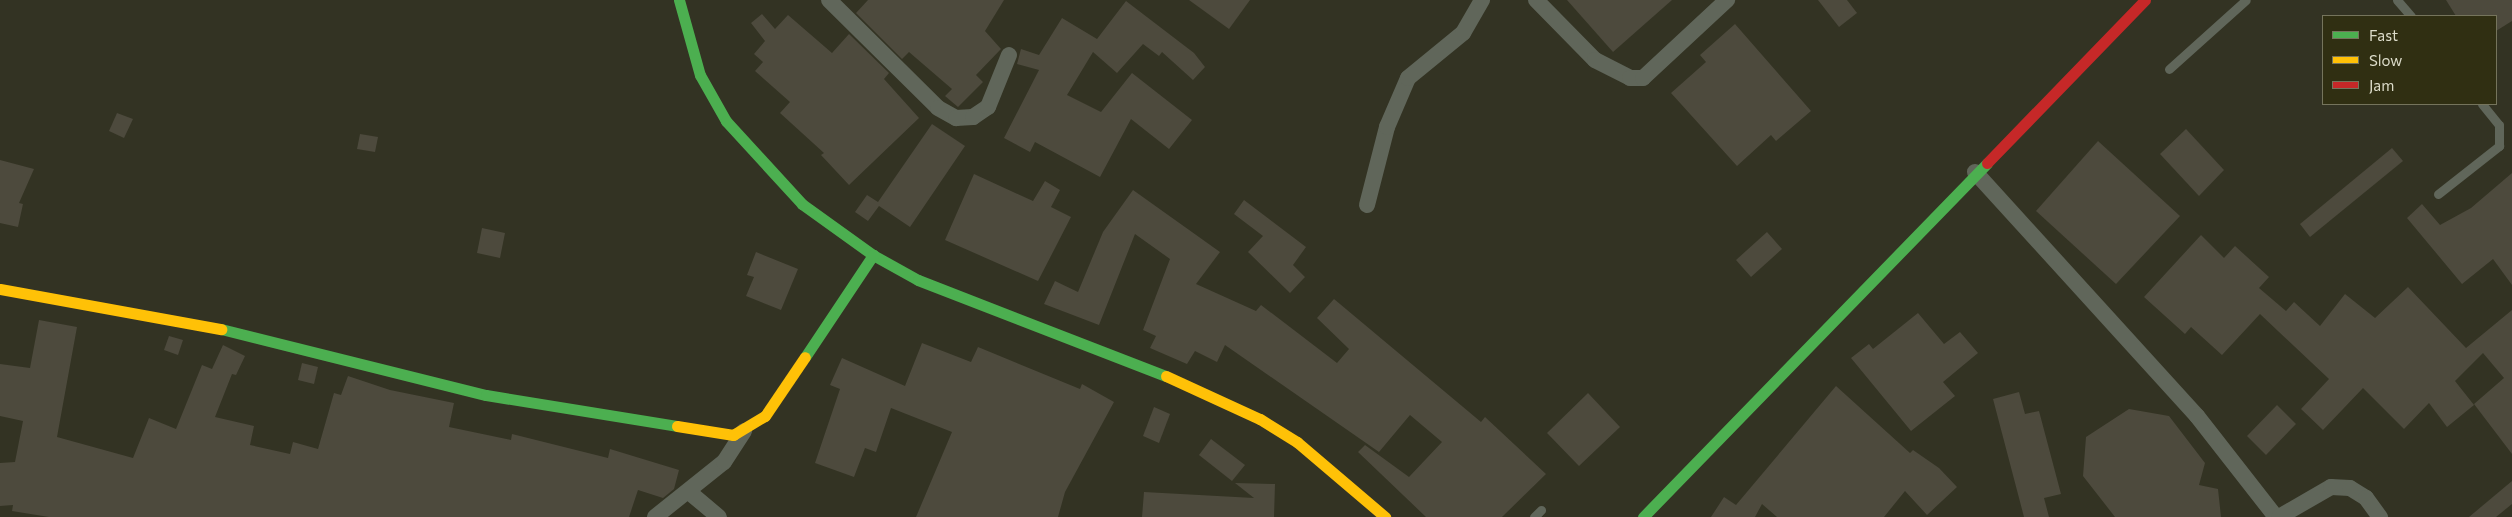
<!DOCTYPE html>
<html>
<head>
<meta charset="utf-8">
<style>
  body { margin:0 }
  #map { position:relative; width:2512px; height:517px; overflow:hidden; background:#333323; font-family:Commissioner,sans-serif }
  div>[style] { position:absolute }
  .building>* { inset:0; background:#4d4a3d }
  .lane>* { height:9px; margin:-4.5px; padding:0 4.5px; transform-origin:4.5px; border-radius:4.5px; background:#60665a }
  .street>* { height:16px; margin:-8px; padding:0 8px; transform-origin:8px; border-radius:8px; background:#60665a }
  .fast>* { height:11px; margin:-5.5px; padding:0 5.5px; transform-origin:5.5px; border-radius:5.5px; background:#4caf50 }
  .slow>* { height:11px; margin:-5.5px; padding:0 5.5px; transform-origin:5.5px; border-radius:5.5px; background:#ffc107 }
  .jam>* { height:11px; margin:-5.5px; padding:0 5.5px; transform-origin:5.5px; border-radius:5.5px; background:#c62828 }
  span { translate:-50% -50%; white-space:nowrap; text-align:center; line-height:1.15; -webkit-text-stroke:4px #302f12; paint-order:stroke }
  .legend { position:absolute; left:2322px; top:15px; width:175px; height:90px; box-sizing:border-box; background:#302f12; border:1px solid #75745c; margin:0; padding:6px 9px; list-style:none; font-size:15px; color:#dcdcca }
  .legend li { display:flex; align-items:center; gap:10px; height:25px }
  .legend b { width:25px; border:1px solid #75745c }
</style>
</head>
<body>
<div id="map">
  <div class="building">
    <div style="clip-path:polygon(868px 0,1004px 0,985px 31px,1001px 49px,976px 75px,983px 82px,958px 107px,945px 96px,952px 89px,909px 52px,902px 59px,856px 13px)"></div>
    <div style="clip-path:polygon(1189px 0,1250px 0,1229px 29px)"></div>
    <div style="clip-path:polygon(1567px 0,1672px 0,1613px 52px)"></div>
    <div style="clip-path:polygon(1818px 0,1847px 0,1857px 13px,1839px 27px)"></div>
    <div style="clip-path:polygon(2446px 0,2512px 0,2512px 21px,2496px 31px,2496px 16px,2456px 16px)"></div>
    <div style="clip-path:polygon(1126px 1px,1194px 53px,1205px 67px,1193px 80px,1162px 52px,1159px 56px,1143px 44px,1117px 73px,1093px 52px,1067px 95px,1101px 112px,1132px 73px,1192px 120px,1169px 149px,1131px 119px,1100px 177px,1035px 142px,1030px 152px,1004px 138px,1039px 70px,1017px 64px,1021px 49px,1039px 55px,1062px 18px,1097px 39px)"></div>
    <div style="clip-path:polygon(762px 14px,775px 29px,788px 15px,832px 53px,849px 34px,889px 73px,884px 79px,919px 118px,849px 185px,821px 155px,824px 153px,780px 113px,790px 102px,755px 71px,763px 62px,754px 54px,765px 41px,751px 23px)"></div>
    <div style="clip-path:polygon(1735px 24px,1811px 111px,1776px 141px,1771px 135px,1737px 166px,1671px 93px,1706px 62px,1700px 55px)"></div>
    <div style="clip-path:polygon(117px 113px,133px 119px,124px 138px,109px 131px)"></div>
    <div style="clip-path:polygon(932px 124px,965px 146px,910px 227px,879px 206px,868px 221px,855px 212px,867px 195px,878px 202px)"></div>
    <div style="clip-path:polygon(2186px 129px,2224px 170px,2199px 196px,2160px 154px)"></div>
    <div style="clip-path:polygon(360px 134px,378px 137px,375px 152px,357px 149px)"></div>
    <div style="clip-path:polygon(2098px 141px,2180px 216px,2116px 284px,2036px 211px)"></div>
    <div style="clip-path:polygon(2392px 148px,2403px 161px,2310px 237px,2300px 224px)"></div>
    <div style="clip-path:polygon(0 160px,34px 169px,19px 203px,23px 204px,18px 227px,0 223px)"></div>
    <div style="clip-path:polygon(2512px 173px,2512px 285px,2493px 259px,2462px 284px,2407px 218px,2422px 204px,2440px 225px,2471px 208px)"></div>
    <div style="clip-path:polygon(974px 174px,1033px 201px,1045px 181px,1060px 190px,1051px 207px,1071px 217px,1038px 281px,945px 240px)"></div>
    <div style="clip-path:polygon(1133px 190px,1220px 252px,1196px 284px,1256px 311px,1261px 305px,1337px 363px,1349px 349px,1317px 318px,1334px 299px,1481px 422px,1485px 417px,1546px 474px,1502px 517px,1426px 517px,1358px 452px,1365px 445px,1409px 477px,1442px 442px,1410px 415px,1379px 452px,1225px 345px,1217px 362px,1195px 351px,1187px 364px,1150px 348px,1156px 336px,1143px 330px,1170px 259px,1135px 234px,1099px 325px,1044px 304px,1055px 281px,1078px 292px,1103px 232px)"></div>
    <div style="clip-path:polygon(1244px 200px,1306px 247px,1293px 265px,1305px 277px,1290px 293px,1248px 252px,1263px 236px,1234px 214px)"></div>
    <div style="clip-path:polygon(482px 228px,505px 233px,500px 258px,477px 253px)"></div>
    <div style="clip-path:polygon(1767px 232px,1782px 249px,1751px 277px,1736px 260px)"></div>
    <div style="clip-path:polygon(2201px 235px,2224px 258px,2235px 246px,2269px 277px,2259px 288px,2286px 311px,2294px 302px,2320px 326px,2345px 294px,2375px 318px,2408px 287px,2466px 348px,2512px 310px,2512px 454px,2474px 404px,2504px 378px,2483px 353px,2455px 381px,2474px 405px,2447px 427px,2429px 403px,2404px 429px,2363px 388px,2323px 430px,2301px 409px,2329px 379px,2260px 314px,2222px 355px,2191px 327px,2185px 334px,2144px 297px)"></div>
    <div style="clip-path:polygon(756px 252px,798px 269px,781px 310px,746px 296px,754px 277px,747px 275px)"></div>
    <div style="clip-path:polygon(1918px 313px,1944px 344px,1960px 332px,1978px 353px,1943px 382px,1955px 396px,1911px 431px,1851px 358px,1869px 344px,1873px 349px)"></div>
    <div style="clip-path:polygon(39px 320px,77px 327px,57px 437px,133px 458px,149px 418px,176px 429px,202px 365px,212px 369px,223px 345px,245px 356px,236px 375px,232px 374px,215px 417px,254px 426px,250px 445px,290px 454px,293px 442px,318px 449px,334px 393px,341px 395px,348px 376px,390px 390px,454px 403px,449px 427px,511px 440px,512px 434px,608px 458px,610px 449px,679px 470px,674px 489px,663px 498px,638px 490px,629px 517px,49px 517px,12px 511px,13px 505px,0 506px,0 463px,15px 462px,23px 421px,0 416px,0 364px,30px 368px)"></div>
    <div style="clip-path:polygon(169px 336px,183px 340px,178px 355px,164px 350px)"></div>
    <div style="clip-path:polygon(922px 343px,971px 362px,978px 347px,1080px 389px,1082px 384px,1114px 402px,1065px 492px,1058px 517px,916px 517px,952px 432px,891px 408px,876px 452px,865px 448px,854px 477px,815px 463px,840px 389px,830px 385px,842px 358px,905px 386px)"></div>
    <div style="clip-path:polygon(302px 363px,318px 367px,314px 384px,298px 380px)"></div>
    <div style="clip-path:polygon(1836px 386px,1910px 453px,1913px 450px,1939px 468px,1957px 487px,1927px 515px,1905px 491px,1884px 517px,1777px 517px,1762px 504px,1755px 517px,1711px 517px,1724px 497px,1736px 505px)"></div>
    <div style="clip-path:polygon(2019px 392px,2025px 414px,2039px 411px,2061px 494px,2044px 498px,2049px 517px,2024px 517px,1993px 399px)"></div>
    <div style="clip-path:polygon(1588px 393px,1620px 427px,1579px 466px,1547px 433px)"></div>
    <div style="clip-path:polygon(2277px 405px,2296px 424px,2266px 455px,2247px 436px)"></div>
    <div style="clip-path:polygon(1154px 407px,1170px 414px,1159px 443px,1143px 436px)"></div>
    <div style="clip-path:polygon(2129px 409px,2169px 416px,2205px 463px,2199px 485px,2218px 489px,2221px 517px,2115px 517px,2083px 476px,2086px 437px)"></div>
    <div style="clip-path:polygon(1211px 439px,1245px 465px,1232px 481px,1199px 455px)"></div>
    <div style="clip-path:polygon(2512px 481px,2512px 504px,2496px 517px,2469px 517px)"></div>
    <div style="clip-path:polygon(1235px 483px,1275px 484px,1274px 517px,1142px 517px,1144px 492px,1254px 498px)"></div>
  </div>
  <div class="lane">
    <div style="left:2397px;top:0;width:21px;rotate:49deg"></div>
    <div style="left:2169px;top:69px;width:103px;rotate:-41.9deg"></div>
    <div style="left:2438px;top:194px;width:78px;rotate:-38.2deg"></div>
    <div style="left:2499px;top:146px;width:21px;rotate:-90deg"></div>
    <div style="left:2499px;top:125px;width:27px;rotate:-129deg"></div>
    <div style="left:1534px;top:517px;width:10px;rotate:-45deg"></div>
  </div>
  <div class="street">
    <div style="left:829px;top:0;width:153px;rotate:44.7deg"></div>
    <div style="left:938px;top:108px;width:21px;rotate:29deg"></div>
    <div style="left:956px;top:118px;width:17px;rotate:-3deg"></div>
    <div style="left:973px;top:117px;width:18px;rotate:-34deg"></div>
    <div style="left:988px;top:107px;width:56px;rotate:-68deg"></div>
    <div style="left:1536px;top:0;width:84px;rotate:45.5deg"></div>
    <div style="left:1595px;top:60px;width:39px;rotate:27deg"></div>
    <div style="left:1630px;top:78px;width:13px"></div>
    <div style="left:1643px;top:78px;width:115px;rotate:-42.9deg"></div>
    <div style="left:1975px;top:172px;width:330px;rotate:47.7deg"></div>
    <div style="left:2197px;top:416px;width:128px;rotate:52deg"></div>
    <div style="left:1367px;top:205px;width:81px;rotate:-75.6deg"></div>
    <div style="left:1387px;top:127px;width:53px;rotate:-66.8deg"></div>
    <div style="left:1408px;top:78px;width:71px;rotate:-39.3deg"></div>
    <div style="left:1463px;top:33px;width:38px;rotate:-60deg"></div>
    <div style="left:689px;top:492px;width:39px;rotate:40deg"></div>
    <div style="left:655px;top:517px;width:88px;rotate:-38.6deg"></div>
    <div style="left:724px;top:462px;width:37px;rotate:-57deg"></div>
    <div style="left:2279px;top:517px;width:60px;rotate:-30deg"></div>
    <div style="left:2331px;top:487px;width:19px;rotate:3deg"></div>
    <div style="left:2350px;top:488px;width:19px;rotate:32deg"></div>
    <div style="left:2366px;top:498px;width:24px;rotate:54deg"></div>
  </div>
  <div class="fast">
    <div style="left:679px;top:0;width:78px;rotate:74.4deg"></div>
    <div style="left:700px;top:75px;width:53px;rotate:60.5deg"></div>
    <div style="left:726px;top:121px;width:113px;rotate:47.5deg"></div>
    <div style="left:802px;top:204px;width:87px;rotate:35.7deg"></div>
    <div style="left:873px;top:255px;width:51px;rotate:29.1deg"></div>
    <div style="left:918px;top:280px;width:266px;rotate:21.2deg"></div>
    <div style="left:221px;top:329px;width:273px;rotate:14deg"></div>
    <div style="left:486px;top:395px;width:193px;rotate:9.2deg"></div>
    <div style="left:805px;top:357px;width:123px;rotate:-56.3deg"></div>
    <div style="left:1643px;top:517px;width:494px;rotate:-45.8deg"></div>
  </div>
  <div class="slow">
    <div style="left:0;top:289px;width:225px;rotate:10.3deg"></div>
    <div style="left:1166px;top:376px;width:103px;rotate:24.6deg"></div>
    <div style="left:1260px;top:419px;width:44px;rotate:31.9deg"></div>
    <div style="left:1297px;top:442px;width:116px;rotate:40.4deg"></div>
    <div style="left:677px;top:426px;width:57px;rotate:9.1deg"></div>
    <div style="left:733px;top:435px;width:37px;rotate:-31deg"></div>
    <div style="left:765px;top:416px;width:71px;rotate:-55.9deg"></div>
  </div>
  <div class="jam">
    <div style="left:1987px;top:163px;width:227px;rotate:-45.9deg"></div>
  </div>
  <ul class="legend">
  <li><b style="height:6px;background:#4caf50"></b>Fast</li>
  <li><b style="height:6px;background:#ffc107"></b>Slow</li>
  <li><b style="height:6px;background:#c62828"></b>Jam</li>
  </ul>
</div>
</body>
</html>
